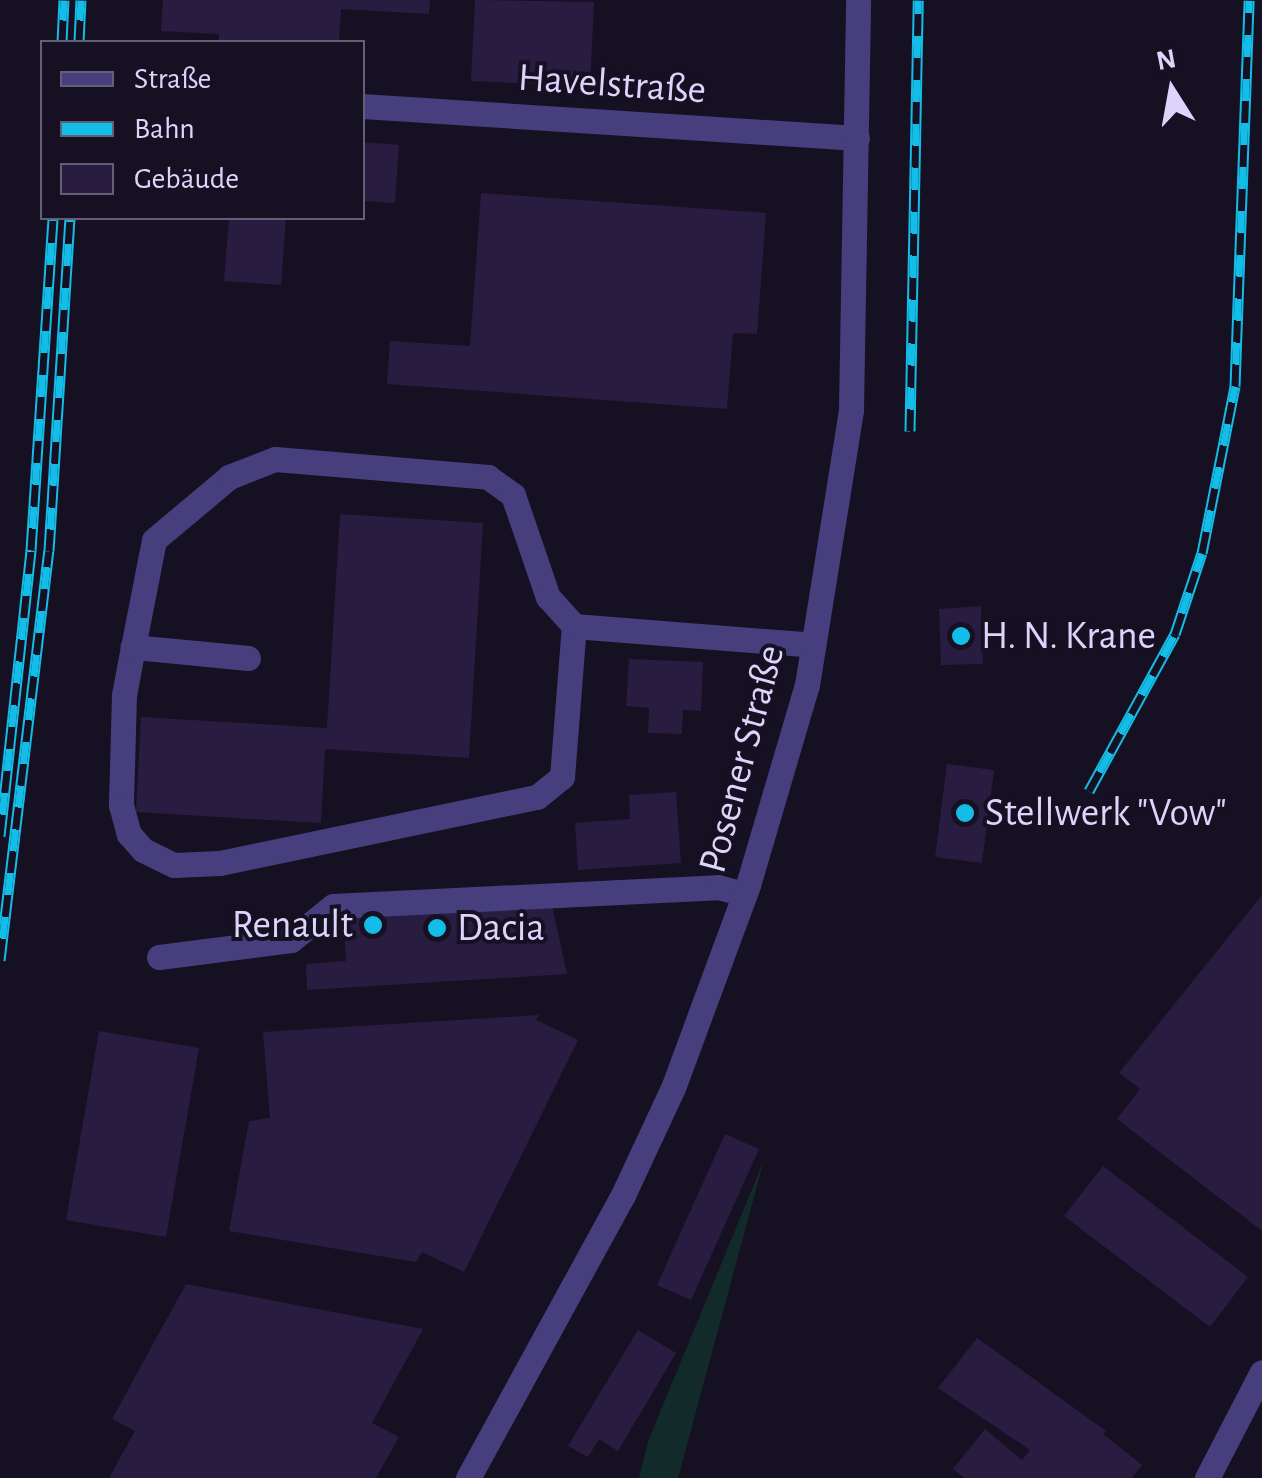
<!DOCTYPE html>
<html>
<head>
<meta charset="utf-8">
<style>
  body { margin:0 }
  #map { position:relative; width:1262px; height:1478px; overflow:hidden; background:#151022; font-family:"Alegreya Sans",sans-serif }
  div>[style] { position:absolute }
  .green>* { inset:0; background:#132a2b }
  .building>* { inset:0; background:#281d41 }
  .minor>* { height:25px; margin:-12.5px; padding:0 12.5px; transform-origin:12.5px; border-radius:12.5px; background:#473f7d }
  .rail>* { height:11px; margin-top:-5.5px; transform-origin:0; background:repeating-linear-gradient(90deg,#151022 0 22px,#14bde7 0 44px); box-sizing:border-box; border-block:2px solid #14bde7 }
  .dots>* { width:28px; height:28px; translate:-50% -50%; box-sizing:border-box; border:5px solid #151022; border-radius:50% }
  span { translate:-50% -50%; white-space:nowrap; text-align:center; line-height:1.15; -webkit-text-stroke:8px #151022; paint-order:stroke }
  .street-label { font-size:40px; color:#ddd4fb }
  .poi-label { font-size:40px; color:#ddd4fb }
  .left { translate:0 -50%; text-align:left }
  .right { translate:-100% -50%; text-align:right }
  .legend { position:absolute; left:40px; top:40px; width:325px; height:180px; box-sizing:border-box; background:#151022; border:2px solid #655e79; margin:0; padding:12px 18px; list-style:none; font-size:30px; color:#ddd4fb }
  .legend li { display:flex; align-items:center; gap:20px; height:50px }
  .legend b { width:50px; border:2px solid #655e79 }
  .north { position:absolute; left:1122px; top:40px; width:100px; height:100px; -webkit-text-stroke:8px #151022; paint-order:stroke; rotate:349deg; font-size:28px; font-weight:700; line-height:40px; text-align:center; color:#ddd4fb }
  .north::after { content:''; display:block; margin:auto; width:35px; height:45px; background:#ddd4fb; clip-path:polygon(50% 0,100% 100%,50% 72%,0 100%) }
</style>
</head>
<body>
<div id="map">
  <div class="green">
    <div style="clip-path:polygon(764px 1160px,678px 1478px,639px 1478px,649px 1439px)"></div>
  </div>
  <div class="building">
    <div style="clip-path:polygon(163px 0,430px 0,429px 14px,341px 9px,339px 42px,219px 42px,219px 34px,161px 31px)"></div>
    <div style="clip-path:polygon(475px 0,594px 2px,590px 86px,471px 81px)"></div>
    <div style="clip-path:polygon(362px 142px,399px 145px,395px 203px,362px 201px)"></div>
    <div style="clip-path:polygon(481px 193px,766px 213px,757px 334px,733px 333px,727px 409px,387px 384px,390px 341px,470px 346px)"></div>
    <div style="clip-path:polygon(229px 218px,286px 218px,281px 285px,224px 281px)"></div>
    <div style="clip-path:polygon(340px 514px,483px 523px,469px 758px,325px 749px,321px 823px,136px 812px,141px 717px,327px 728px)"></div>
    <div style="clip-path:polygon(981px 606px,983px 664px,941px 665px,939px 609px)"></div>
    <div style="clip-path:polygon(629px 659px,703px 662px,701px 711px,683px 710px,682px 734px,648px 733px,649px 708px,626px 706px)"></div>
    <div style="clip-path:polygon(947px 764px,994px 770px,982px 863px,935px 857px)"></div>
    <div style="clip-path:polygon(676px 792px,681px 863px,578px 870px,575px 823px,630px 819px,629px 795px)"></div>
    <div style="clip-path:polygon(1262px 895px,1262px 1231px,1117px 1119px,1140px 1089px,1119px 1073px)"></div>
    <div style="clip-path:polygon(551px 901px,567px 974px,307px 990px,306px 964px,346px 961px,343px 914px)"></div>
    <div style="clip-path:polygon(539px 1015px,536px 1020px,578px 1040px,464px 1272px,422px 1252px,416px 1262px,229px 1231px,249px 1121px,270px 1118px,263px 1032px)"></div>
    <div style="clip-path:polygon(99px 1031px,199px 1048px,166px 1237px,66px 1220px)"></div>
    <div style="clip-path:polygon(725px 1134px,759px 1149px,691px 1300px,657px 1285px)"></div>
    <div style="clip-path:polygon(1103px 1166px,1248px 1277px,1210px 1327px,1064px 1216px)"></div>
    <div style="clip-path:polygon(186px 1284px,423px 1329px,372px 1423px,399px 1437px,376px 1478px,109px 1478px,135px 1431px,112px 1419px)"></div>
    <div style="clip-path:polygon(638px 1330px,676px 1353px,618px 1451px,599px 1439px,588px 1457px,568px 1446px)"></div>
    <div style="clip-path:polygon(977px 1338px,1106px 1431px,1103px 1434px,1142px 1465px,1132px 1478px,965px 1478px,953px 1469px,985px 1429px,1022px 1460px,1030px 1450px,938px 1388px)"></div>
  </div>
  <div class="minor">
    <div style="left:362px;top:106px;width:496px;rotate:3.7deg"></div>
    <div style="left:133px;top:647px;width:49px;rotate:100.6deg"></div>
    <div style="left:124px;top:695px;width:110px;rotate:91.6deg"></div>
    <div style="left:121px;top:805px;width:30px;rotate:75deg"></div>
    <div style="left:129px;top:834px;width:21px;rotate:49deg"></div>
    <div style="left:143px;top:850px;width:34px;rotate:26deg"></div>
    <div style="left:174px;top:865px;width:46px;rotate:-2.5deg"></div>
    <div style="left:220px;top:863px;width:324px;rotate:-11.8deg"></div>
    <div style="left:537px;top:797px;width:32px;rotate:-39deg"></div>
    <div style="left:562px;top:777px;width:151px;rotate:-85.5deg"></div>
    <div style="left:248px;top:658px;width:116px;rotate:-174.5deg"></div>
    <div style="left:133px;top:647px;width:109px;rotate:-78.9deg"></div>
    <div style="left:154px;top:540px;width:98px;rotate:-40deg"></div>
    <div style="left:229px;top:477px;width:49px;rotate:-21.4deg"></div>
    <div style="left:275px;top:459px;width:214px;rotate:4.8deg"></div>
    <div style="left:488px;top:477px;width:31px;rotate:36deg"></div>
    <div style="left:513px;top:495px;width:108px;rotate:71.1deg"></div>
    <div style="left:548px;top:597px;width:39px;rotate:48deg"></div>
    <div style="left:574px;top:626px;width:240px;rotate:4.5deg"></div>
    <div style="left:159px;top:957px;width:133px;rotate:-7.3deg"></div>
    <div style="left:291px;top:940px;width:54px;rotate:-39deg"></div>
    <div style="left:333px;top:906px;width:385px;rotate:-2.8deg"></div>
    <div style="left:718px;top:887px;width:27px;rotate:15deg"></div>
    <div style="left:468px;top:1478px;width:323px;rotate:-61.3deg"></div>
    <div style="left:623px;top:1195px;width:118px;rotate:-65deg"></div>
    <div style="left:673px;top:1088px;width:216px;rotate:-69.7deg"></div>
    <div style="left:748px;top:885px;width:209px;rotate:-73.6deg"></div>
    <div style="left:807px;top:685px;width:279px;rotate:-80.9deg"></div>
    <div style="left:851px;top:409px;width:409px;rotate:-89deg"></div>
    <div style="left:1207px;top:1478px;width:119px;rotate:-62.6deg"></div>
  </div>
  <div class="rail">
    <div style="left:62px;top:42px;width:42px;rotate:-87.3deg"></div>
    <div style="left:79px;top:42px;width:42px;rotate:-87.3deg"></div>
    <div style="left:910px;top:431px;width:431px;rotate:-88.9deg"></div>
    <div style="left:1089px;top:791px;width:179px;rotate:-61.3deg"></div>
    <div style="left:1175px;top:634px;width:85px;rotate:-71.6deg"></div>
    <div style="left:1202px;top:553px;width:170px;rotate:-78.8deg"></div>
    <div style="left:1235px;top:386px;width:386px;rotate:-87.9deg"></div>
    <div style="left:0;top:836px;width:288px;rotate:-83.8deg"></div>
    <div style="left:31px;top:550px;width:333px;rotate:-86.2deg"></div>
    <div style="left:0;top:960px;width:412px;rotate:-83.2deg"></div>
    <div style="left:49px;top:551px;width:334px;rotate:-86.4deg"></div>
  </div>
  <div class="dots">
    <div style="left:961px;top:636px;background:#14bde7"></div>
    <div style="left:965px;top:813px;background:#14bde7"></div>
    <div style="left:373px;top:925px;background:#14bde7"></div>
    <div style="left:437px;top:928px;background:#14bde7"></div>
  </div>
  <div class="street-label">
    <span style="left:612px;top:84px;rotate:4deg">Havelstraße</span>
    <span style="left:742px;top:759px;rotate:-75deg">Posener Straße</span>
  </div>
  <div class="poi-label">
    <span class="left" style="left:981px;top:636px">H. N. Krane</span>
    <span class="left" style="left:985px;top:813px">Stellwerk "Vow"</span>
    <span class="right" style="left:353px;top:925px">Renault</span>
    <span class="left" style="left:457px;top:928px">Dacia</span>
  </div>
  <ul class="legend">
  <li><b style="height:12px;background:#473f7d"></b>Straße</li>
  <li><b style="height:12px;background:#14bde7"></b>Bahn</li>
  <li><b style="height:28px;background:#281d41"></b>Gebäude</li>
  </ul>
  <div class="north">N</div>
</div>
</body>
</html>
